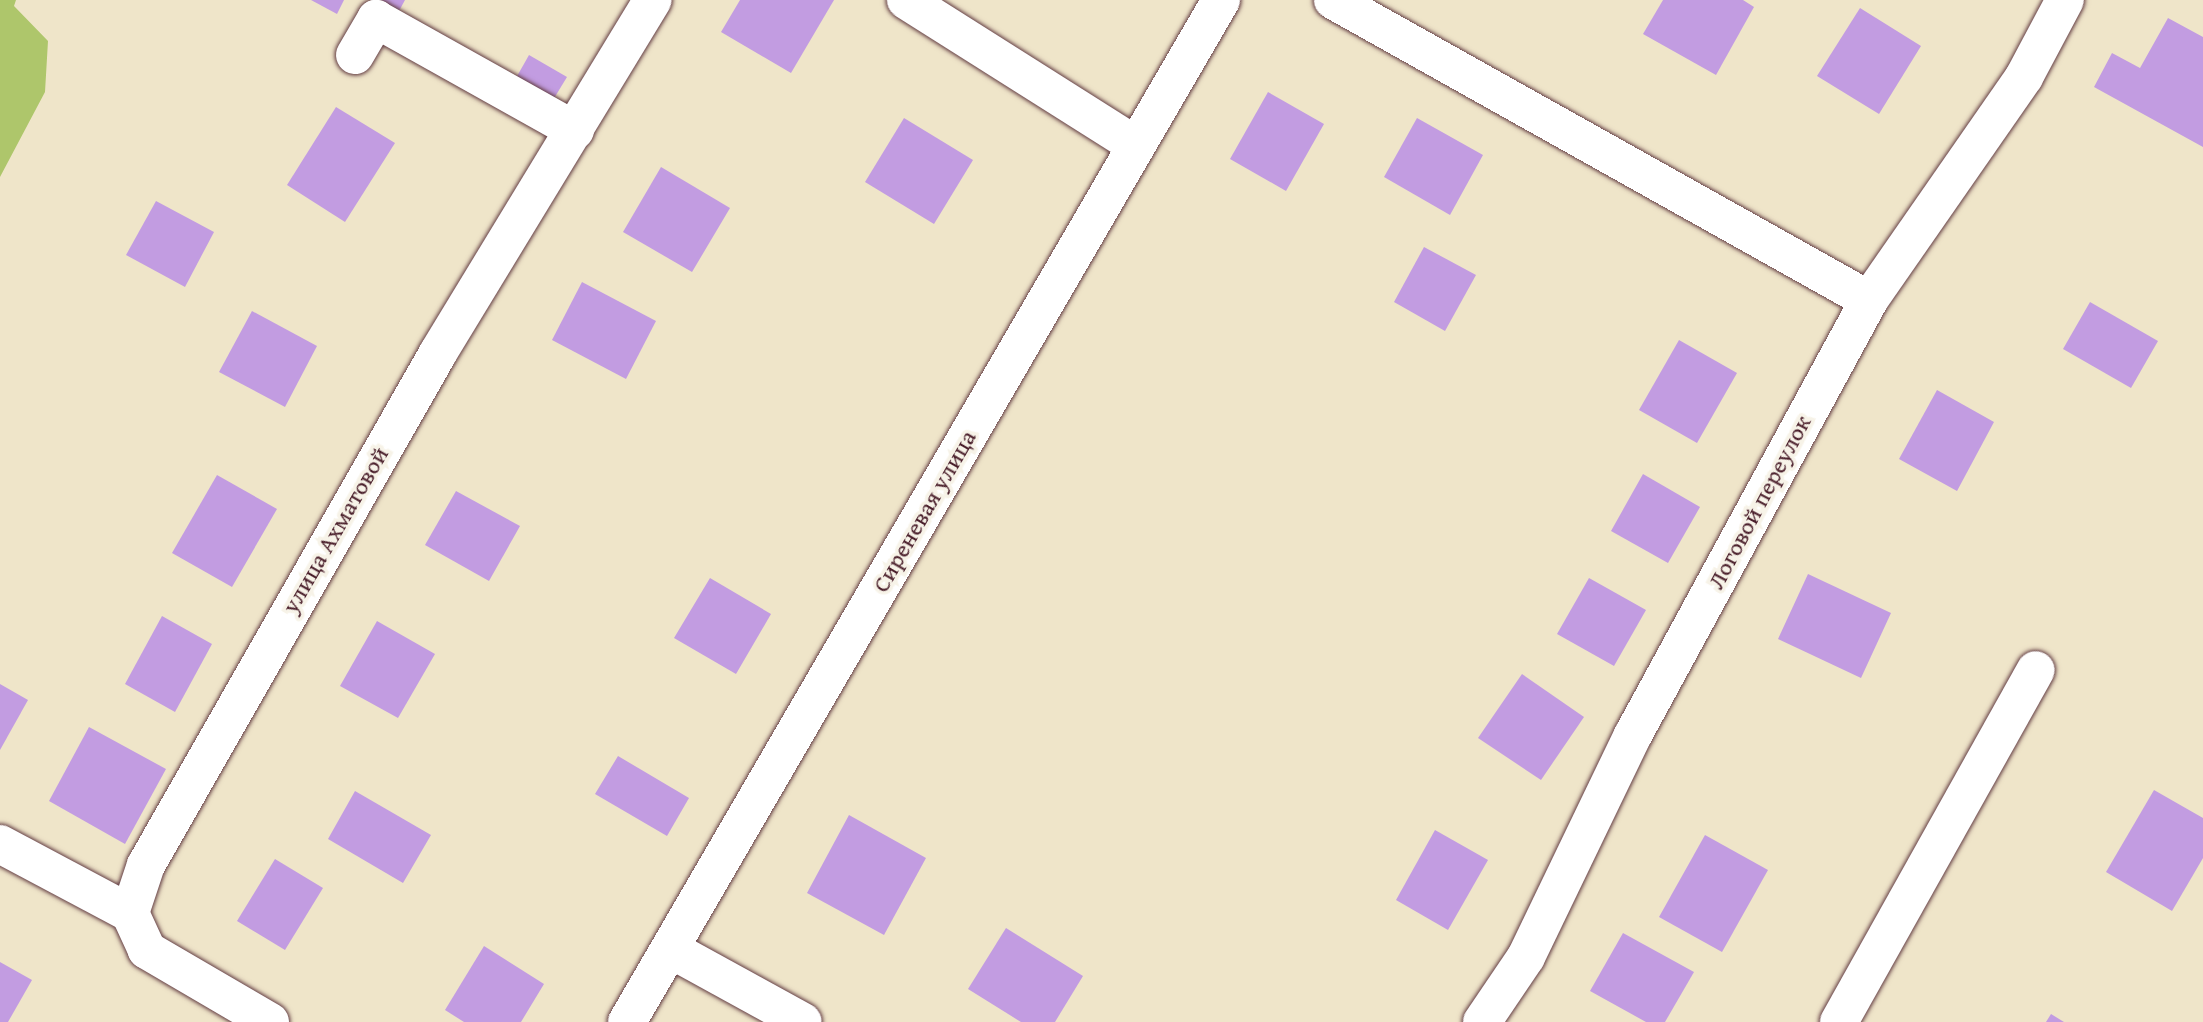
<!DOCTYPE html>
<html>
<head>
<meta charset="utf-8">
<style>
  body { margin:0 }
  #map { position:relative; width:2203px; height:1022px; overflow:hidden; background:#efe5c9; font-family:"Gentium Book Plus",serif }
  div>[style] { position:absolute }
  .green>* { inset:0; background:#aec66b }
  .building>* { inset:0; background:#c29ce1 }
  .roads { filter:drop-shadow(0 0 2px #633d43) drop-shadow(0 0 2px #633d43) }
  .minor>* { height:38px; margin:-19px; padding:0 19px; transform-origin:19px; border-radius:19px; background:#fff }
  span { translate:-50% -50%; white-space:nowrap; text-align:center; line-height:1.15; -webkit-text-stroke:7px #f7f3e8; paint-order:stroke }
  .street-label { font-size:24px; color:#4a1f2b }
</style>
</head>
<body>
<div id="map">
  <div class="green">
    <div style="clip-path:polygon(0 0,16px 0,14px 6px,48px 41px,45px 92px,0 177px)"></div>
  </div>
  <div class="building">
    <div style="clip-path:polygon(311px 0,344px 0,337px 14px)"></div>
    <div style="clip-path:polygon(381px 0,405px 0,399px 11px)"></div>
    <div style="clip-path:polygon(740px 0,834px 0,791px 73px,721px 32px)"></div>
    <div style="clip-path:polygon(1663px 0,1743px 0,1754px 7px,1716px 75px,1643px 34px)"></div>
    <div style="clip-path:polygon(1860px 8px,1921px 46px,1879px 114px,1817px 76px)"></div>
    <div style="clip-path:polygon(2168px 18px,2203px 37px,2203px 147px,2094px 87px,2112px 53px,2140px 68px)"></div>
    <div style="clip-path:polygon(529px 55px,567px 77px,553px 100px,516px 78px)"></div>
    <div style="clip-path:polygon(1268px 92px,1324px 124px,1286px 191px,1230px 159px)"></div>
    <div style="clip-path:polygon(336px 107px,395px 143px,345px 222px,287px 185px)"></div>
    <div style="clip-path:polygon(904px 118px,973px 160px,934px 224px,865px 182px)"></div>
    <div style="clip-path:polygon(1417px 118px,1483px 155px,1450px 215px,1384px 177px)"></div>
    <div style="clip-path:polygon(661px 167px,730px 208px,692px 272px,623px 232px)"></div>
    <div style="clip-path:polygon(156px 201px,214px 232px,185px 287px,126px 255px)"></div>
    <div style="clip-path:polygon(1424px 247px,1476px 275px,1445px 331px,1394px 302px)"></div>
    <div style="clip-path:polygon(582px 282px,656px 321px,626px 379px,552px 340px)"></div>
    <div style="clip-path:polygon(2090px 302px,2158px 341px,2131px 388px,2063px 349px)"></div>
    <div style="clip-path:polygon(252px 311px,317px 346px,285px 407px,219px 372px)"></div>
    <div style="clip-path:polygon(1679px 340px,1737px 373px,1697px 443px,1639px 410px)"></div>
    <div style="clip-path:polygon(1937px 390px,1994px 422px,1957px 491px,1899px 459px)"></div>
    <div style="clip-path:polygon(1643px 474px,1700px 507px,1668px 563px,1611px 531px)"></div>
    <div style="clip-path:polygon(217px 475px,277px 509px,232px 587px,172px 553px)"></div>
    <div style="clip-path:polygon(456px 491px,520px 526px,489px 581px,425px 545px)"></div>
    <div style="clip-path:polygon(1808px 574px,1891px 613px,1861px 678px,1778px 639px)"></div>
    <div style="clip-path:polygon(710px 578px,771px 614px,736px 674px,674px 638px)"></div>
    <div style="clip-path:polygon(1589px 578px,1646px 610px,1614px 666px,1557px 634px)"></div>
    <div style="clip-path:polygon(162px 616px,212px 644px,175px 712px,125px 684px)"></div>
    <div style="clip-path:polygon(377px 621px,435px 654px,398px 718px,340px 686px)"></div>
    <div style="clip-path:polygon(1522px 674px,1584px 717px,1541px 780px,1478px 738px)"></div>
    <div style="clip-path:polygon(0 684px,28px 700px,0 750px)"></div>
    <div style="clip-path:polygon(89px 727px,166px 769px,125px 844px,49px 801px)"></div>
    <div style="clip-path:polygon(618px 756px,689px 798px,667px 836px,595px 794px)"></div>
    <div style="clip-path:polygon(2154px 790px,2203px 818px,2203px 858px,2172px 911px,2106px 872px)"></div>
    <div style="clip-path:polygon(355px 791px,431px 835px,403px 883px,328px 839px)"></div>
    <div style="clip-path:polygon(849px 815px,926px 858px,884px 935px,807px 893px)"></div>
    <div style="clip-path:polygon(1435px 830px,1488px 860px,1448px 930px,1396px 900px)"></div>
    <div style="clip-path:polygon(1705px 835px,1768px 870px,1722px 952px,1659px 917px)"></div>
    <div style="clip-path:polygon(275px 859px,323px 888px,285px 950px,237px 921px)"></div>
    <div style="clip-path:polygon(1006px 928px,1083px 976px,1055px 1022px,1021px 1022px,968px 989px)"></div>
    <div style="clip-path:polygon(1623px 933px,1694px 972px,1665px 1022px,1646px 1022px,1590px 991px)"></div>
    <div style="clip-path:polygon(484px 946px,544px 984px,521px 1022px,464px 1022px,445px 1010px)"></div>
    <div style="clip-path:polygon(0 962px,32px 980px,8px 1022px,0 1022px)"></div>
    <div style="clip-path:polygon(2051px 1014px,2064px 1022px,2046px 1022px)"></div>
  </div>
  <div class="roads">
    <div class="minor">
      <div style="left:906px;top:0;width:271px;rotate:32.3deg"></div>
      <div style="left:1333px;top:0;width:614px;rotate:29.24deg"></div>
      <div style="left:355px;top:55px;width:42px;rotate:-59.7deg"></div>
      <div style="left:376px;top:19px;width:228px;rotate:29.2deg"></div>
      <div style="left:0;top:844px;width:147px;rotate:28deg"></div>
      <div style="left:672px;top:950px;width:149px;rotate:28.8deg"></div>
      <div style="left:270px;top:1022px;width:143px;rotate:-149.7deg"></div>
      <div style="left:147px;top:950px;width:41px;rotate:-114.7deg"></div>
      <div style="left:130px;top:913px;width:51px;rotate:-71.6deg"></div>
      <div style="left:146px;top:865px;width:589px;rotate:-60.3deg"></div>
      <div style="left:438px;top:353px;width:413px;rotate:-58.7deg"></div>
      <div style="left:627px;top:1022px;width:1182px;rotate:-59.83deg"></div>
      <div style="left:1482px;top:1022px;width:78px;rotate:-55.9deg"></div>
      <div style="left:1526px;top:957px;width:246px;rotate:-64.3deg"></div>
      <div style="left:1633px;top:735px;width:495px;rotate:-61.5deg"></div>
      <div style="left:1869px;top:300px;width:272px;rotate:-55.2deg"></div>
      <div style="left:2024px;top:77px;width:87px;rotate:-62deg"></div>
      <div style="left:1839px;top:1022px;width:403px;rotate:-60.8deg"></div>
    </div>
  </div>
  <div class="street-label">
    <span style="left:1759px;top:502px;rotate:-62deg">Логовой переулок</span>
    <span style="left:924px;top:511px;rotate:-60deg">Сиреневая улица</span>
    <span style="left:335px;top:530px;rotate:-60deg">улица Ахматовой</span>
  </div>
</div>
</body>
</html>
